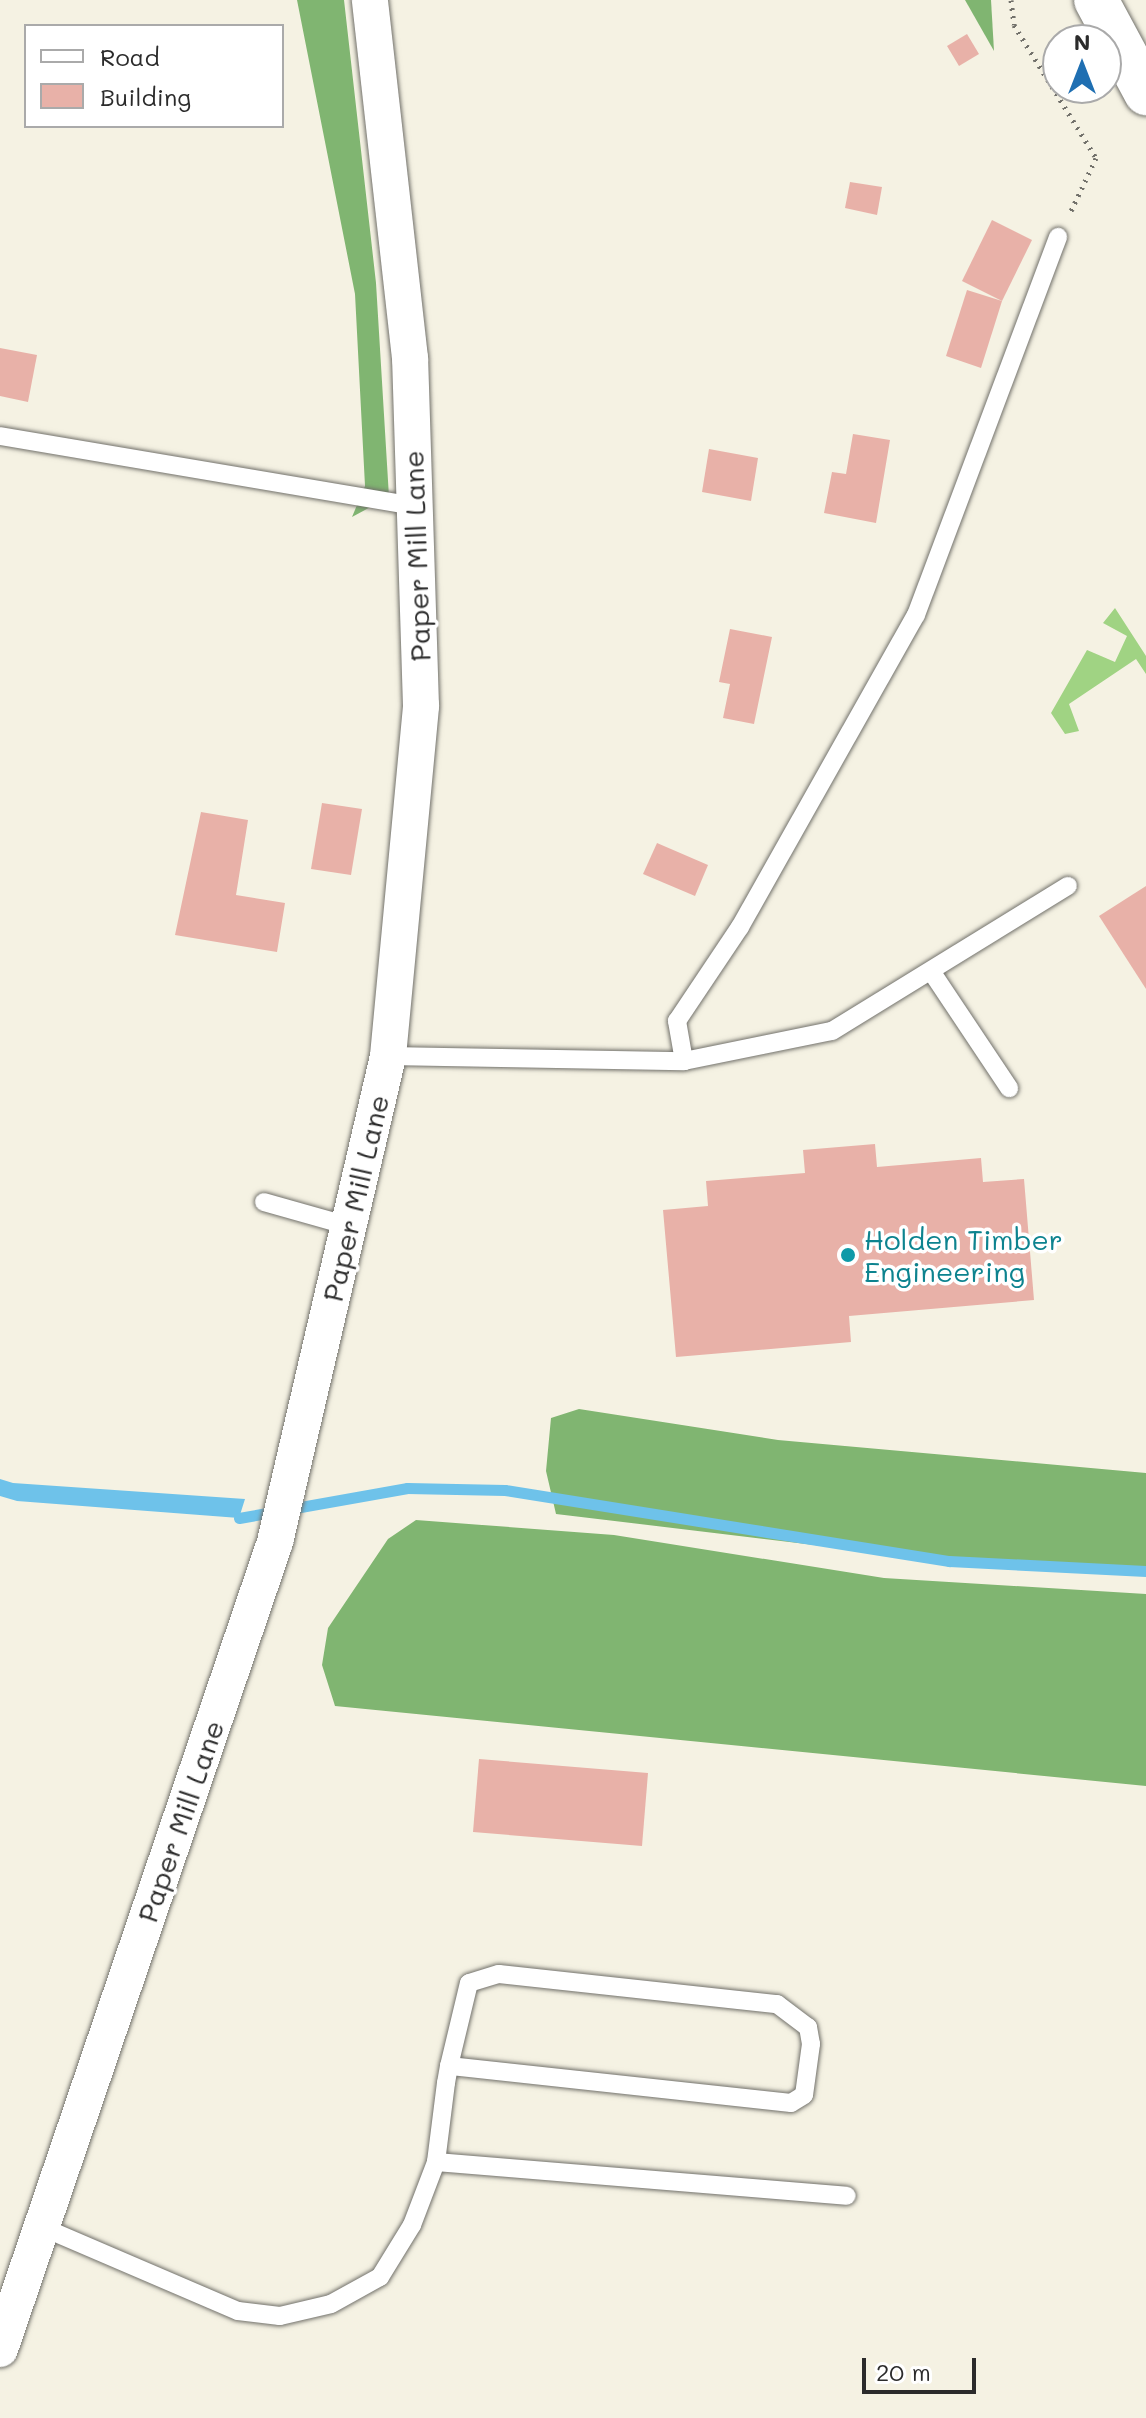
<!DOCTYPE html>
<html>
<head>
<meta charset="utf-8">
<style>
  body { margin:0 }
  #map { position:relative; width:1146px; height:2418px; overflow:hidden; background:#f5f2e3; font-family:Mali,sans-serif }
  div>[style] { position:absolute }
  .green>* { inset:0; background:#a0d383 }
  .forest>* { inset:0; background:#80b571 }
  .water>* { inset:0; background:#6ec2ea }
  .stream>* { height:11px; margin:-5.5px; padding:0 5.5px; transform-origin:5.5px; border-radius:5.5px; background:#6ec2ea }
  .building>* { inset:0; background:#e8b1a8 }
  .path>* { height:5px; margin-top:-2.5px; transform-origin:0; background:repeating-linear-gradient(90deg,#72716b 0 2px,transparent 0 8px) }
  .roads { filter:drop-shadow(0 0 2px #72716b) drop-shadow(0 0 2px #72716b) }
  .service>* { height:18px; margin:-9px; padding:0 9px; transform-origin:9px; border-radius:9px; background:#fff }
  .minor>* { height:36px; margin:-18px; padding:0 18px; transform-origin:18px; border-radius:18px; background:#fff }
  .trunk>* { height:44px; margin:-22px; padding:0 22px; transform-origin:22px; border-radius:22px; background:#fff }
  .dots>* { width:22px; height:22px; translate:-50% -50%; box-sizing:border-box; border:4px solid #fff; border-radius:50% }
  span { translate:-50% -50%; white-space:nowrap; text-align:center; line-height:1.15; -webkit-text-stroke:7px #fff; paint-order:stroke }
  .street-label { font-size:28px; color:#2b2b2b }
  .culture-label { font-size:28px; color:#0d838f }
  .left { translate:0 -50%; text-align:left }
  .legend { position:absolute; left:24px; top:24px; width:260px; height:104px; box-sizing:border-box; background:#fff; border:2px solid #aaa; margin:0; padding:10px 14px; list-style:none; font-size:24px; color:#2b2b2b }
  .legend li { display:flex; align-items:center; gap:16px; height:40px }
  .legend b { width:40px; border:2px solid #aaa }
  .north { position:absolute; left:1042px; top:24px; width:80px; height:80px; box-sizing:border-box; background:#fff; border:2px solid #aaa; border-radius:50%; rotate:0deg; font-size:22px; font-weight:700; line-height:32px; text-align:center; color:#2b2b2b }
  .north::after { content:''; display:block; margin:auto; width:28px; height:36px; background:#1f6fb2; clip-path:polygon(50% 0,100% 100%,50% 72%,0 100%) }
  .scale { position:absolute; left:862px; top:2358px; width:114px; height:36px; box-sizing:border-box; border:4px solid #2b2b2b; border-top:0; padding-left:10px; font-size:24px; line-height:28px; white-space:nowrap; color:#2b2b2b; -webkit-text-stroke:6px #fff; paint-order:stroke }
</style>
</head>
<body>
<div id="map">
  <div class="green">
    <div style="clip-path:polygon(1115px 608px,1146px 656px,1146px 674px,1136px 659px,1069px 704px,1079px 731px,1065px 734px,1051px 713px,1087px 650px,1115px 662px,1127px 636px,1103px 623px)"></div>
  </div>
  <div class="forest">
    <div style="clip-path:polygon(297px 0,344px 0,376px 283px,389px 497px,352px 517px,365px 486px,355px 294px)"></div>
    <div style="clip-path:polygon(965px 0,991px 0,994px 51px)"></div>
    <div style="clip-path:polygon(579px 1409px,778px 1440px,1146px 1473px,1146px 1575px,949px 1561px,556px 1514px,546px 1471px,551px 1418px)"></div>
    <div style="clip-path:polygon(416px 1520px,614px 1535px,884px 1578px,1146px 1594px,1146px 1786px,335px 1706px,322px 1665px,328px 1628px,388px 1539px)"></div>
  </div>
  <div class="water">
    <div style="clip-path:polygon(0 1479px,13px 1483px,245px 1499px,239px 1518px,17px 1501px,0 1496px)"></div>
  </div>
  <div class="stream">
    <div style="left:239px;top:1518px;width:171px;rotate:-10.1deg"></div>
    <div style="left:407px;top:1488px;width:98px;rotate:1.2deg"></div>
    <div style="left:505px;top:1490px;width:450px;rotate:9.1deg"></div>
    <div style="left:949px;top:1561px;width:197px;rotate:2.9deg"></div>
  </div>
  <div class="building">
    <div style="clip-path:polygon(967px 34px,979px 54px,959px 66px,947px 46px)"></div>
    <div style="clip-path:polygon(850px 182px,882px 187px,877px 215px,845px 208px)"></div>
    <div style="clip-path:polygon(992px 220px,1032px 240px,1002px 301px,962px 281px)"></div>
    <div style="clip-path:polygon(967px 290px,1002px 301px,981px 368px,946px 356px)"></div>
    <div style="clip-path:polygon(0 348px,37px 355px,28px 402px,0 396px)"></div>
    <div style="clip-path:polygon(853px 434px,890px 440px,876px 523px,824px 513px,832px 472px,846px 474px)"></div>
    <div style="clip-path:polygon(709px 449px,758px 458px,751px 501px,702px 492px)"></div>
    <div style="clip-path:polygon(730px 629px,772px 637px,754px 724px,723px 718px,730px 684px,719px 682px)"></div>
    <div style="clip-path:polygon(322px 803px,362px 809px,351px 875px,311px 869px)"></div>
    <div style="clip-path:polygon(201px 812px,248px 820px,236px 895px,285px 903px,277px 952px,175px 935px)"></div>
    <div style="clip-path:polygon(657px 843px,708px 865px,695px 896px,643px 874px)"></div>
    <div style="clip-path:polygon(1146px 886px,1146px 989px,1099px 916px)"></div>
    <div style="clip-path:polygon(875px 1144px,877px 1167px,981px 1158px,983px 1182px,1024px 1179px,1034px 1300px,849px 1316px,851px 1342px,676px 1357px,663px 1210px,708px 1206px,706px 1181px,805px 1173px,803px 1150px)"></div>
    <div style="clip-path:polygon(479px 1759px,648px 1773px,642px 1846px,473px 1832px)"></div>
  </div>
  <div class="path">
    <div style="left:1011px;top:0;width:25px;rotate:83deg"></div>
    <div style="left:1014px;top:25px;width:156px;rotate:58.3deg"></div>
    <div style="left:1096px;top:158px;width:63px;rotate:115.3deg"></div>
  </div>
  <div class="roads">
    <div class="service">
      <div style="left:0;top:436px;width:421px;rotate:9.6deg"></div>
      <div style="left:931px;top:971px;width:141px;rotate:56.3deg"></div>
      <div style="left:388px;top:1056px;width:296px;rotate:1deg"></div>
      <div style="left:684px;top:1061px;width:151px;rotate:-11.5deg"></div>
      <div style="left:832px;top:1031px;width:277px;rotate:-31.6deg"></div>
      <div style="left:684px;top:1061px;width:41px;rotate:-99.9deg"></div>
      <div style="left:677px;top:1021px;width:113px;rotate:-56.2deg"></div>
      <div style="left:740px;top:927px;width:358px;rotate:-60.6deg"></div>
      <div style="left:916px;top:615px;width:404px;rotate:-69.4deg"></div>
      <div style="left:264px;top:1202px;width:88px;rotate:15.8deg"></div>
      <div style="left:436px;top:2162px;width:412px;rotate:4.7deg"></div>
      <div style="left:42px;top:2227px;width:213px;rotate:23.2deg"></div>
      <div style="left:238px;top:2311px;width:42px;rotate:6.8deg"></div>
      <div style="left:280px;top:2316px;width:52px;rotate:-13.2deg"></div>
      <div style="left:331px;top:2304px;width:56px;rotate:-28.9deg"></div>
      <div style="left:380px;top:2277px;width:61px;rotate:-58.4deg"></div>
      <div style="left:412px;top:2225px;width:67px;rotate:-69.1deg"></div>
      <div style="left:436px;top:2162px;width:80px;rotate:-82.8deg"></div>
      <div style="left:446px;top:2083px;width:17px;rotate:-80deg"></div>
      <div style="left:449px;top:2066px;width:85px;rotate:-76.5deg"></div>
      <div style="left:469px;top:1983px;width:31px;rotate:-17deg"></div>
      <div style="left:499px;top:1974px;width:280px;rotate:6.2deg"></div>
      <div style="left:777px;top:2004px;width:39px;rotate:37deg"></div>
      <div style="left:808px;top:2027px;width:17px;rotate:80deg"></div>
      <div style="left:811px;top:2044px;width:51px;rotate:97.8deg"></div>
      <div style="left:804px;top:2095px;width:15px;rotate:148deg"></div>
      <div style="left:791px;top:2103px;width:344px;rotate:-173.8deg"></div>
    </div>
    <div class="minor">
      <div style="left:0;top:2349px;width:853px;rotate:-71.18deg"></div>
      <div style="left:275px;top:1542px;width:499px;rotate:-76.9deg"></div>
      <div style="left:388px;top:1056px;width:352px;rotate:-84.6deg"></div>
      <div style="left:421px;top:706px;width:348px;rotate:-91.8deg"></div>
      <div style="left:410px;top:358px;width:360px;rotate:-96.4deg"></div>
    </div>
    <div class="trunk">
      <div style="left:1096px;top:0;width:106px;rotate:61.7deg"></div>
    </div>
  </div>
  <div class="dots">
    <div style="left:848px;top:1255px;background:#0f9aa8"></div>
  </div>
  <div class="street-label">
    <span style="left:416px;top:556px;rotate:-92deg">Paper Mill Lane</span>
    <span style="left:355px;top:1198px;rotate:-77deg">Paper Mill Lane</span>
    <span style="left:180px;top:1821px;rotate:-71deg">Paper Mill Lane</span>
  </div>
  <div class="culture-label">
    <span class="left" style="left:864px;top:1255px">Holden Timber<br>Engineering</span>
  </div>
  <ul class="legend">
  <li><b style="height:10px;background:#fff"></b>Road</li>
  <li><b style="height:22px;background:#e8b1a8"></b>Building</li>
  </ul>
  <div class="north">N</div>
  <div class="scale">20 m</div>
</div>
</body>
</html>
